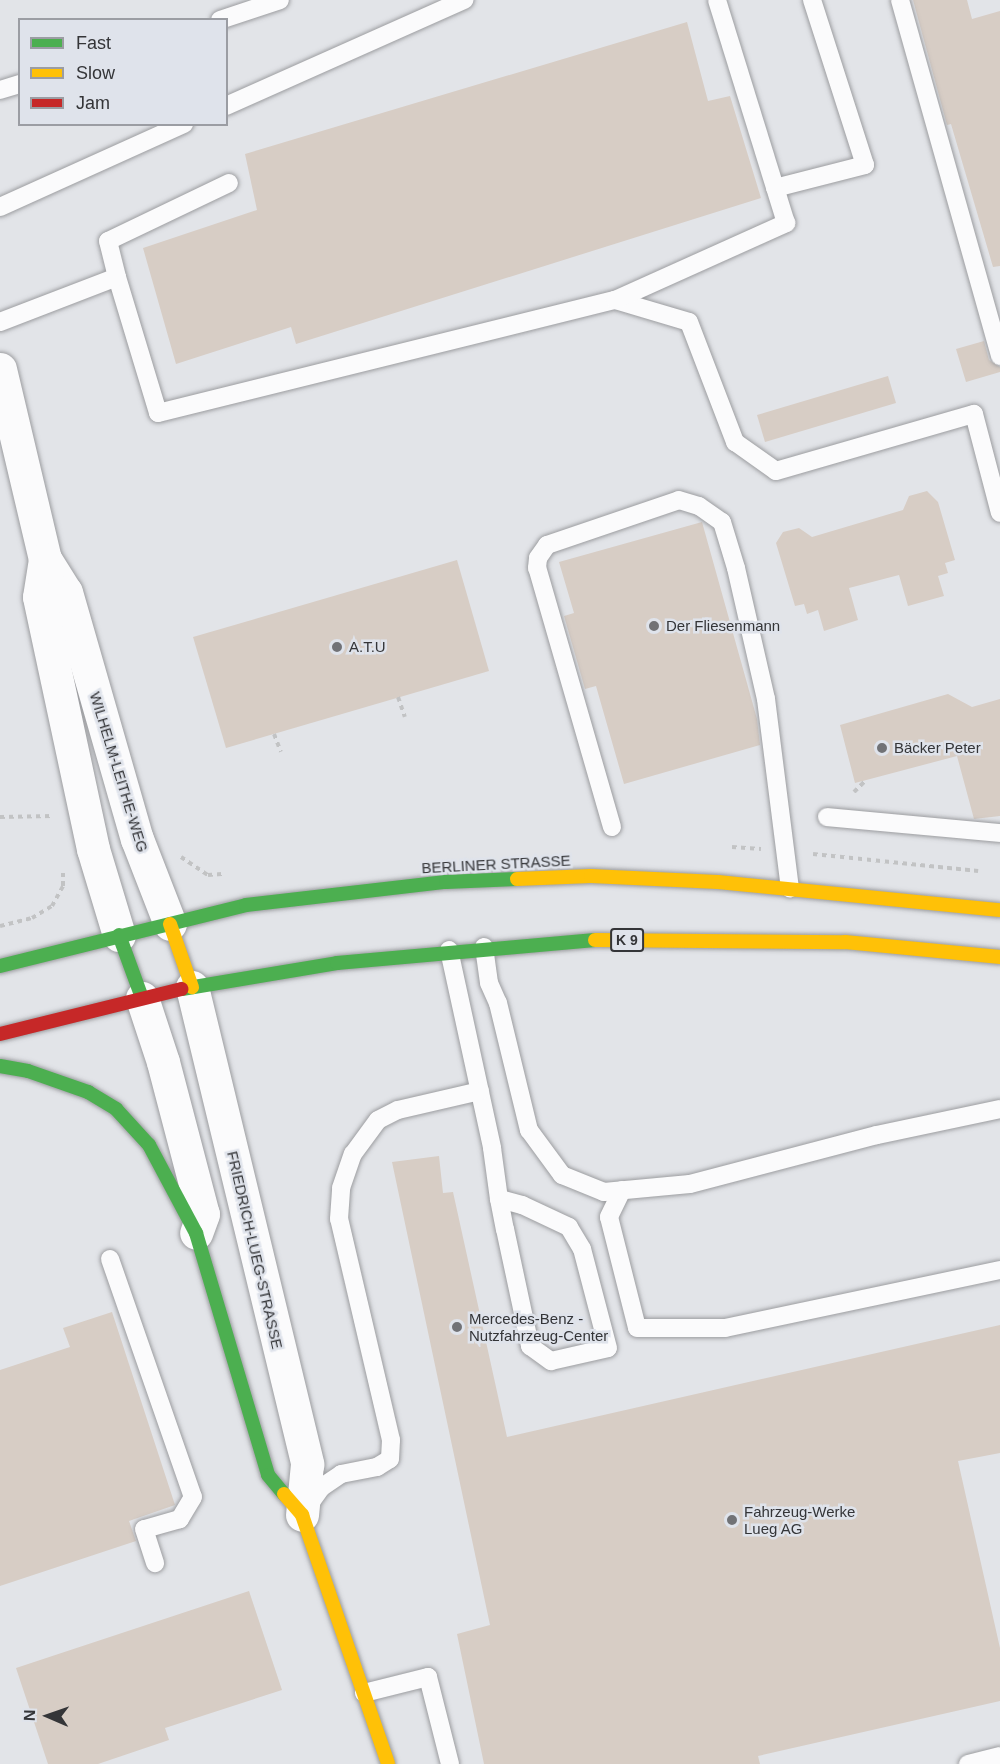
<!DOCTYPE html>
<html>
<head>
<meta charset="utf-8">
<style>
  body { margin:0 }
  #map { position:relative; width:1000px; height:1764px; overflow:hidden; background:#e2e4e8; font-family:Arial,sans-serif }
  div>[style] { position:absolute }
  .building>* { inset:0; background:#d7cdc5 }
  .path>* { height:4px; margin-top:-2px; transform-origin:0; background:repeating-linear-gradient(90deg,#c2c3c4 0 4.5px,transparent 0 9px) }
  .roads { filter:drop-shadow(0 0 2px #9c9da0) drop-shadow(0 0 2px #9c9da0) }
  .lane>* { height:18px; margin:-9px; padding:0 9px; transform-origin:9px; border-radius:9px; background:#fbfbfc }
  .street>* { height:33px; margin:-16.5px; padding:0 16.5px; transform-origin:16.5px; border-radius:16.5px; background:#fbfbfc }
  .fast>* { height:14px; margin:-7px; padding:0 7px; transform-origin:7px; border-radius:7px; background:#4caf50 }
  .slow>* { height:14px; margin:-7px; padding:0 7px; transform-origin:7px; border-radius:7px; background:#ffc107 }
  .jam>* { height:14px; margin:-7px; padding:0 7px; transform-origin:7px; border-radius:7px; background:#c62828 }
  .dots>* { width:16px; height:16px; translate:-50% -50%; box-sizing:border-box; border:3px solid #dfe3eb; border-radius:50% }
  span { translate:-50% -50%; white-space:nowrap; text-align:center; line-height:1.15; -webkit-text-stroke:5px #dfe3eb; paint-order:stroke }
  .shield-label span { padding:2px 4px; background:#dfe3eb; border:2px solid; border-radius:4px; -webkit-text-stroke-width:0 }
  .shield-label { font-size:14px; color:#343538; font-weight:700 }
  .poi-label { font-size:15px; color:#343538 }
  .left { translate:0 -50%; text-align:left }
  .street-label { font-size:15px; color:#343538 }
  .legend { position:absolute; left:18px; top:18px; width:210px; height:108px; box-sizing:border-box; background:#dfe3eb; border:2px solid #9b9da3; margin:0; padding:8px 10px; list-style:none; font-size:18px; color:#343538 }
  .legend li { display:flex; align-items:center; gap:12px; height:30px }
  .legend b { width:30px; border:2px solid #9b9da3 }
  .north { position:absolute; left:18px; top:1686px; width:60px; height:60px; -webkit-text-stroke:4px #dfe3eb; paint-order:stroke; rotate:272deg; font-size:16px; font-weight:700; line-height:24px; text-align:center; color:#343538 }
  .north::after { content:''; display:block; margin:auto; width:21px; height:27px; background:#343538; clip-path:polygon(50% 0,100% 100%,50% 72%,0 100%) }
</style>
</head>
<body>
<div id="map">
  <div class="building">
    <div style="clip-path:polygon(913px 0,967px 0,972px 19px,1000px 11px,1000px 266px,993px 267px,951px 124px,947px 125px)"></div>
    <div style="clip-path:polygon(687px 22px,708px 101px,730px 96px,761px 198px,296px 344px,291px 327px,176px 364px,143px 248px,257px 210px,245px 154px)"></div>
    <div style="clip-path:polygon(984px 341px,989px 360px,1000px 367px,1000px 372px,966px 382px,956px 349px)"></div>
    <div style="clip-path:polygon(888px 376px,896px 403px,765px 442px,757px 415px)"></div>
    <div style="clip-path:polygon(927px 491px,938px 502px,955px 560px,945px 563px,948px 573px,938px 576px,944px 596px,908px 606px,899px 575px,849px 588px,858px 620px,824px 631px,818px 610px,807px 614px,804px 604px,795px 606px,776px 543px,783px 532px,799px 528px,812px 537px,903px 510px,909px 496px)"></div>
    <div style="clip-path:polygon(702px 522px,757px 719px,760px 745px,624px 784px,596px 686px,585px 689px,564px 616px,574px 613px,559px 562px)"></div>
    <div style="clip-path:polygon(457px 560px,489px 671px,226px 748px,193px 637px)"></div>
    <div style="clip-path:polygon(948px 694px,972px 707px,1000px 699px,1000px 816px,974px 819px,957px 756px,855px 783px,840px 725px)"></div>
    <div style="clip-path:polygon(439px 1156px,443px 1193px,453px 1192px,507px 1437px,1000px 1325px,1000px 1453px,958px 1461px,1000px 1648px,1000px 1701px,758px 1756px,760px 1764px,484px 1764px,457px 1634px,490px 1625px,392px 1162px)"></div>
    <div style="clip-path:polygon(112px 1312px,175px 1505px,129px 1521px,136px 1541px,0 1586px,0 1370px,70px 1347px,63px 1328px)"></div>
    <div style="clip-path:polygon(249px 1591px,282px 1690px,165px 1728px,169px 1740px,98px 1764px,48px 1764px,16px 1668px)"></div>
  </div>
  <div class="path">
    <div style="left:398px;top:697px;width:21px;rotate:71deg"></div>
    <div style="left:274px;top:734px;width:19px;rotate:69deg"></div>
    <div style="left:854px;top:792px;width:17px;rotate:-45deg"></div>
    <div style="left:0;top:817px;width:53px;rotate:-1.1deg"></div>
    <div style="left:732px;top:847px;width:29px;rotate:4deg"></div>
    <div style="left:813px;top:854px;width:166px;rotate:5.9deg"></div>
    <div style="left:181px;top:857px;width:32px;rotate:34deg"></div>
    <div style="left:208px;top:875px;width:14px;rotate:-4deg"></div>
    <div style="left:0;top:926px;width:33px;rotate:-14deg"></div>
    <div style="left:32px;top:918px;width:23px;rotate:-31deg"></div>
    <div style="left:52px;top:906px;width:23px;rotate:-61deg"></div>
    <div style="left:63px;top:886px;width:13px;rotate:-90deg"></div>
  </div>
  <div class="roads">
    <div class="lane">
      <div style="left:900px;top:0;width:370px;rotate:74.3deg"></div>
      <div style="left:220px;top:20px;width:63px;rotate:-18.4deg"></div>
      <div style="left:0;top:90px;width:21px;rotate:-17deg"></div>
      <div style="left:226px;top:106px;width:261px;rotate:-24deg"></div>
      <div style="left:775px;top:188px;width:93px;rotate:-14.3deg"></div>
      <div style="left:865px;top:165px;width:173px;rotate:-107.8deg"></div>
      <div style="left:0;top:207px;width:202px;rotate:-24.3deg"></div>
      <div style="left:117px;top:277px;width:142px;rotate:73.2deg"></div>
      <div style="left:158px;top:413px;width:471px;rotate:-13.9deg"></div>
      <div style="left:615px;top:300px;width:77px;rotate:16.6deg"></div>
      <div style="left:689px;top:322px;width:129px;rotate:69deg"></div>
      <div style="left:735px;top:442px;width:50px;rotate:35.3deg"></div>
      <div style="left:776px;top:471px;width:206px;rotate:-16.1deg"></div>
      <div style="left:974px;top:414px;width:102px;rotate:75.3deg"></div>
      <div style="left:615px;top:300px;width:188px;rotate:-24.2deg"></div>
      <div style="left:786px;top:223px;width:233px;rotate:-107.2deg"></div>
      <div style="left:0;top:322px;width:125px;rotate:-21deg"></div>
      <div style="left:117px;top:277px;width:37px;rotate:-104deg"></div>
      <div style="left:108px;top:241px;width:134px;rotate:-25.6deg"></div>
      <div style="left:827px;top:817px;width:174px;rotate:5.3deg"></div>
      <div style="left:612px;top:827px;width:270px;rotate:-106.1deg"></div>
      <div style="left:537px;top:568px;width:10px;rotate:-84deg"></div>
      <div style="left:538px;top:558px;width:16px;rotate:-55deg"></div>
      <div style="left:547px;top:545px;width:139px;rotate:-18.8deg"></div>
      <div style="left:679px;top:500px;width:21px;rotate:17deg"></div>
      <div style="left:699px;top:506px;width:28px;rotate:35deg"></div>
      <div style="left:722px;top:522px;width:48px;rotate:73.1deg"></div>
      <div style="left:736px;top:568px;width:134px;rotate:77.1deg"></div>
      <div style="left:766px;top:699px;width:191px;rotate:82.8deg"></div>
      <div style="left:484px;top:947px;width:36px;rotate:82deg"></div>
      <div style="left:489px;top:983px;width:22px;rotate:66deg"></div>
      <div style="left:498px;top:1003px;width:131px;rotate:76.3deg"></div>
      <div style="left:529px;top:1130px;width:56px;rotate:53.7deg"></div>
      <div style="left:562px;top:1175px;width:45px;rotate:22deg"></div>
      <div style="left:604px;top:1192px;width:86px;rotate:-5.3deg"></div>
      <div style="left:690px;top:1184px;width:193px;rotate:-14.7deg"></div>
      <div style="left:877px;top:1135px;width:126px;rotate:-11.9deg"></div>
      <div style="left:449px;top:950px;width:203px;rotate:77.7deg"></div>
      <div style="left:492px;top:1148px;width:51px;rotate:82.2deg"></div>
      <div style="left:499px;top:1199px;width:31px;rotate:79deg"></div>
      <div style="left:505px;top:1229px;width:120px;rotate:77.9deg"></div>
      <div style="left:530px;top:1346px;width:26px;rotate:36deg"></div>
      <div style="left:551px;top:1361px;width:58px;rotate:-12.8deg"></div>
      <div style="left:608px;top:1348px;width:102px;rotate:-104.7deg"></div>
      <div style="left:582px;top:1249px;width:26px;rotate:-121deg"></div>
      <div style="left:569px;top:1227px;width:52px;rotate:-154.9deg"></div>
      <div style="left:522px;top:1205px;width:24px;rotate:-165deg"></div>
      <div style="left:622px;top:1190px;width:30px;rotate:116deg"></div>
      <div style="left:609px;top:1217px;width:114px;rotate:75.8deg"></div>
      <div style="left:637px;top:1328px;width:88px"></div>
      <div style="left:725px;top:1328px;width:281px;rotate:-11.9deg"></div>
      <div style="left:110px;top:1259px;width:252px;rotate:70.8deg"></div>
      <div style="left:193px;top:1497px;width:26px;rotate:121deg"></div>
      <div style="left:180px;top:1519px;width:37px;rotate:164deg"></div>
      <div style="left:144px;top:1529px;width:36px;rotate:72deg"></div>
      <div style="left:308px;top:1506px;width:24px;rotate:-54deg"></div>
      <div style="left:322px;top:1487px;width:23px;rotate:-34deg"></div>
      <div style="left:341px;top:1474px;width:37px;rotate:-11deg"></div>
      <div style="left:377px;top:1467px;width:15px;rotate:-32deg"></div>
      <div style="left:390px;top:1459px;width:19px;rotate:-87deg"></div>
      <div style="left:391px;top:1440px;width:227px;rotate:-103.2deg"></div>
      <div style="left:339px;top:1219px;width:31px;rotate:-86deg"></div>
      <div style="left:341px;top:1188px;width:36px;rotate:-71deg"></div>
      <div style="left:353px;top:1154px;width:42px;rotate:-53.7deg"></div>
      <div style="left:378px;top:1120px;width:22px;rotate:-27deg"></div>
      <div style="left:398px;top:1110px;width:84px;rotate:-13deg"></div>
      <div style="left:364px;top:1693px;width:66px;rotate:-14deg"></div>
      <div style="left:428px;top:1677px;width:90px;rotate:75.8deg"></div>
      <div style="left:968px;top:1764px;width:33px;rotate:-14deg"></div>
    </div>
    <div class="street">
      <div style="left:0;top:369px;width:195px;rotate:76.7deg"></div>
      <div style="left:45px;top:559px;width:39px;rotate:58deg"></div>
      <div style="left:66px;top:592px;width:257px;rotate:74deg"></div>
      <div style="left:137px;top:839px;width:91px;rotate:68.8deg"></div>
      <div style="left:45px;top:559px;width:38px;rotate:99deg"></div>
      <div style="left:39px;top:597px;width:258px;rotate:77.9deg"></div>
      <div style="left:93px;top:849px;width:90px;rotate:73.2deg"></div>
      <div style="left:192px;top:987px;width:491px;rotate:76.4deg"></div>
      <div style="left:307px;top:1464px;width:51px;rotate:95.6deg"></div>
      <div style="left:142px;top:998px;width:67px;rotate:71.8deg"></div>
      <div style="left:163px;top:1062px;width:157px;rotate:75.3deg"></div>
      <div style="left:203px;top:1214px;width:20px;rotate:110deg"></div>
    </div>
    <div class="fast">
      <div style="left:119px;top:935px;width:67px;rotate:69.9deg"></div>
      <div style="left:0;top:966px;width:253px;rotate:-13.9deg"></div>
      <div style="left:246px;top:905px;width:201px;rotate:-6.6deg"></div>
      <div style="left:446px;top:882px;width:71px;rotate:-2.4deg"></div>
      <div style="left:182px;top:989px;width:157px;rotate:-9.5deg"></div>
      <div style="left:337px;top:963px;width:259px;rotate:-5.1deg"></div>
      <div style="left:0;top:1066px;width:28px;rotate:10deg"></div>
      <div style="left:28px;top:1071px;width:64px;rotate:19.3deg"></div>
      <div style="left:88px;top:1092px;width:33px;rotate:31deg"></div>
      <div style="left:116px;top:1109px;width:49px;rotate:47.5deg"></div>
      <div style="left:149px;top:1145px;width:100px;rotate:61.9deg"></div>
      <div style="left:196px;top:1233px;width:252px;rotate:73.4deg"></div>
      <div style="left:268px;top:1475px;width:25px;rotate:50deg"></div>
    </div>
    <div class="slow">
      <div style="left:517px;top:879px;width:74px;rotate:-2.3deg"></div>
      <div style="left:591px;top:876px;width:127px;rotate:2.7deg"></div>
      <div style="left:718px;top:882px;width:283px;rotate:5.7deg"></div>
      <div style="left:170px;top:924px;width:67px;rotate:70.8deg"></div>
      <div style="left:595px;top:940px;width:250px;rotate:0.5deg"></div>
      <div style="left:845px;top:942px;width:156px;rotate:5.5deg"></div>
      <div style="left:284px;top:1494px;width:28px;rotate:49deg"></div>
      <div style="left:302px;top:1515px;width:263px;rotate:70.9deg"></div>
    </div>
    <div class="jam">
      <div style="left:0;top:1034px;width:187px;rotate:-13.9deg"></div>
    </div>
  </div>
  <div class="dots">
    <div style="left:654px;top:626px;background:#717276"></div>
    <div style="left:337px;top:647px;background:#717276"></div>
    <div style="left:882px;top:748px;background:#717276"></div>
    <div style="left:457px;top:1327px;background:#717276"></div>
    <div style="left:732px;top:1520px;background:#717276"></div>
  </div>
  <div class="shield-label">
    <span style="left:627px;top:940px">K 9</span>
  </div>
  <div class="poi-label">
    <span class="left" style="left:666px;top:626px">Der Fliesenmann</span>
    <span class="left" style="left:349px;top:647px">A.T.U</span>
    <span class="left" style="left:894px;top:748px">Bäcker Peter</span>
    <span class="left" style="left:469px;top:1327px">Mercedes-Benz -<br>Nutzfahrzeug-Center</span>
    <span class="left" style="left:744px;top:1520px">Fahrzeug-Werke<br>Lueg AG</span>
  </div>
  <div class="street-label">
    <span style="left:119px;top:772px;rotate:73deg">WILHELM-LEITHE-WEG</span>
    <span style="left:496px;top:864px;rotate:-3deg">BERLINER STRASSE</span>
    <span style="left:255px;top:1250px;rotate:77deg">FRIEDRICH-LUEG-STRASSE</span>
  </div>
  <ul class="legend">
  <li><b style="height:8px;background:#4caf50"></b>Fast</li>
  <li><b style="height:8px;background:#ffc107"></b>Slow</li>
  <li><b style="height:8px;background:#c62828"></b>Jam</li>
  </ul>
  <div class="north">N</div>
</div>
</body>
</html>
